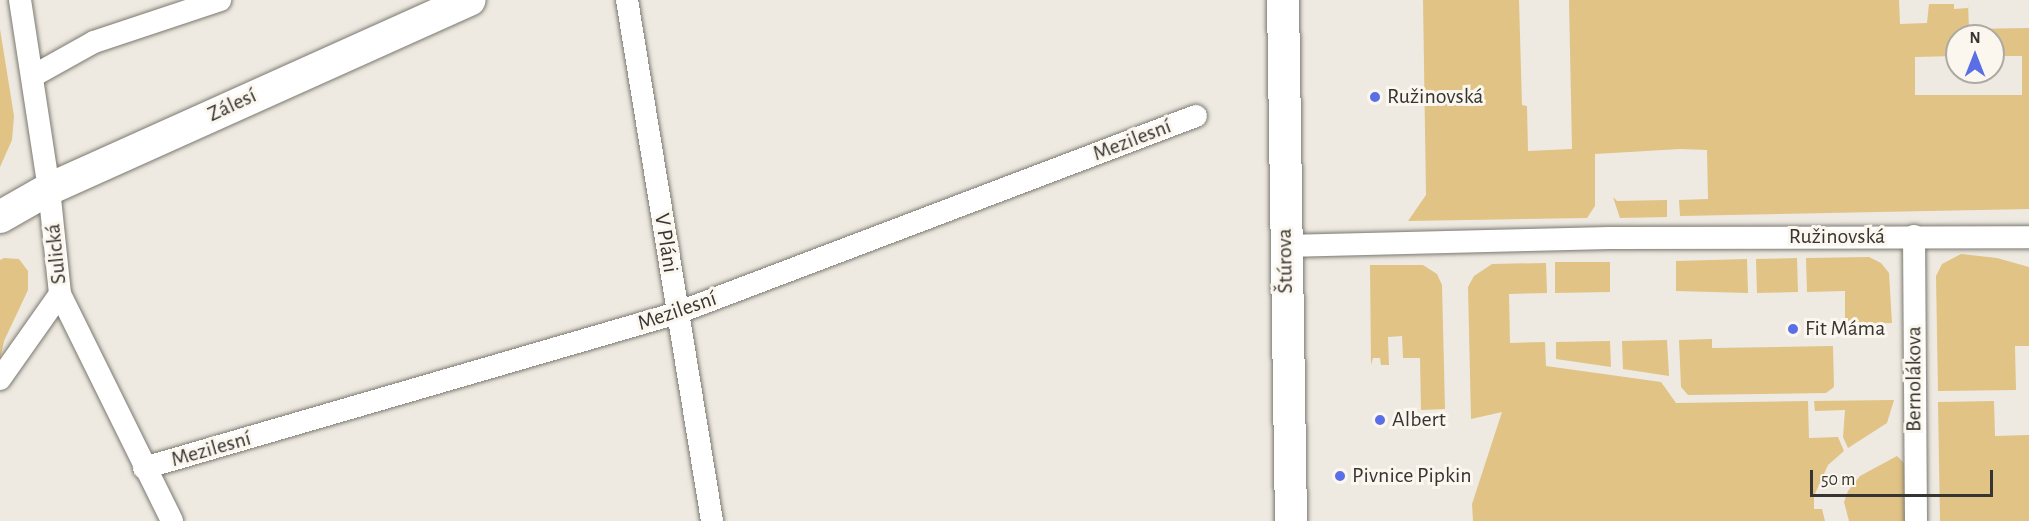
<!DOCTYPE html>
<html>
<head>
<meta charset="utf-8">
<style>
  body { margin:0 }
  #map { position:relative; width:2029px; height:521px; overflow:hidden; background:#eeeae1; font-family:"Alegreya Sans",sans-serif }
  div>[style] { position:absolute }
  .green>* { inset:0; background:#e0c385 }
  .roads { filter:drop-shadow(0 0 2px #7b7870) drop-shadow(0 0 2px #7b7870) }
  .street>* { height:22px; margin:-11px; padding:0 11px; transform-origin:11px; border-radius:11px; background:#fff }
  .secondary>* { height:32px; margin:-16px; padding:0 16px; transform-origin:16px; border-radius:16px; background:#fff }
  .dots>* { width:16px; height:16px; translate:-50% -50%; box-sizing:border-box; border:3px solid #fbf7ef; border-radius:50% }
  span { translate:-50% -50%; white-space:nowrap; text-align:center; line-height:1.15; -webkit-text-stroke:6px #fbf7ef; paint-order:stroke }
  .poi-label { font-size:22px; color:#373532 }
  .left { translate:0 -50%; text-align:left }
  .street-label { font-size:22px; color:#373532 }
  .north { position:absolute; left:1945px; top:24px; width:60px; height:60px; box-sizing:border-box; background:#fbf7ef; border:2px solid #ada9a3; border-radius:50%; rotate:0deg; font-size:16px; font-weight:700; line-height:24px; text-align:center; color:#373532 }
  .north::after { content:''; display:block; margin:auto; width:21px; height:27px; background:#5a6fe6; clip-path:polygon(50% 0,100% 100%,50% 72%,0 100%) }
  .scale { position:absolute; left:1810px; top:470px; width:183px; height:27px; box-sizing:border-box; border:3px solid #373532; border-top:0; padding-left:8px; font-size:18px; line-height:21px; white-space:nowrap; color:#373532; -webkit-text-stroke:4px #fbf7ef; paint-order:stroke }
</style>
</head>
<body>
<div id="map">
  <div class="green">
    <div style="clip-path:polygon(evenodd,1423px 0,1519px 0,1522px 105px,1527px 106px,1528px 151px,1572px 149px,1569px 0,1899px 0,1900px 24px,1927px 23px,1929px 4px,1954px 4px,1954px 9px,1968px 8px,1968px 3px,1969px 29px,2029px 28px,2029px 209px,1680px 216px,1679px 200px,1708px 199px,1707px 150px,1680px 149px,1595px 154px,1595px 206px,1587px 218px,1408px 221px,1426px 195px,1423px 0,1957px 36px,1993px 36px,1993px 56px,2022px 56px,2022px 95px,1915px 95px,1915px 57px,1957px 56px,1957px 36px)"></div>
    <div style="clip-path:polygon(0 29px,14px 116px,12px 140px,0 167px)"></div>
    <div style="clip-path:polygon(1613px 197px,1617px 201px,1667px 200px,1667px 217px,1620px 218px)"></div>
    <div style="clip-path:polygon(1961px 254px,1997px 258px,2029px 267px,2029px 346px,2015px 346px,2016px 390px,1938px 391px,1936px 276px,1942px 264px)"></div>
    <div style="clip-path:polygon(1869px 257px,1881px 263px,1889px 273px,1892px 323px,1845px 324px,1845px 291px,1807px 292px,1806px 258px)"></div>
    <div style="clip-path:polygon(4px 258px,19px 259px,28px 271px,28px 290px,4px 341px,0 360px,0 260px)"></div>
    <div style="clip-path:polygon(1797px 258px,1798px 292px,1757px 293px,1756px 259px)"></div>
    <div style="clip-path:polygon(1747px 259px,1748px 293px,1676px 291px,1676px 261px)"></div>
    <div style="clip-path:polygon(1555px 262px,1610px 262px,1610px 292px,1555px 293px)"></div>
    <div style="clip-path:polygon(1546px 263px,1547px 293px,1509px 294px,1510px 343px,1545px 342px,1546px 366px,1661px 382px,1676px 403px,1808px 401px,1809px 438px,1838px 437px,1844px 451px,1828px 465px,1814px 496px,1814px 509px,1822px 509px,1825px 521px,1473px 521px,1472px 504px,1502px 412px,1471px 419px,1468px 287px,1474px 276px,1492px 264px)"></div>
    <div style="clip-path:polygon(1370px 265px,1423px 265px,1437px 274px,1442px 285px,1445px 409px,1421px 410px,1420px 358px,1403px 358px,1402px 336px,1388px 337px,1389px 365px,1381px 365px,1380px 358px,1373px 358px,1371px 365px)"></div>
    <div style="clip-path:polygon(1712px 339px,1712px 348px,1833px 346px,1834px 387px,1826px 393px,1688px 395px,1681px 387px,1679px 340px)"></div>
    <div style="clip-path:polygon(1667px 340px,1669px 376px,1623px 369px,1622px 341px)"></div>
    <div style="clip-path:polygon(1610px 341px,1611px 367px,1556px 359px,1556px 342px)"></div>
    <div style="clip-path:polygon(1894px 400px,1887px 423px,1848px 448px,1843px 437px,1845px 410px,1815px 411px,1814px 401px)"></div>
    <div style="clip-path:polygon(1994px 401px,1995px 436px,2029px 435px,2029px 521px,1940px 521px,1938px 402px)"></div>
    <div style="clip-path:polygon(1897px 456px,1904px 463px,1905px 521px,1849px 521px,1844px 502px,1848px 491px,1860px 476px)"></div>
  </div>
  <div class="roads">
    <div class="street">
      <div style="left:20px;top:0;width:191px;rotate:81.3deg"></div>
      <div style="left:49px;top:189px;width:106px;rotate:84deg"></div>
      <div style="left:60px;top:294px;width:253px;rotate:63.7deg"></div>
      <div style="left:627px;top:0;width:528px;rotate:80.73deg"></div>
      <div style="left:33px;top:76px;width:70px;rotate:-29.1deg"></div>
      <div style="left:94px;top:42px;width:133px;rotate:-18.4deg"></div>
      <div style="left:1914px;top:236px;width:285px;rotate:89.6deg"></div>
      <div style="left:1285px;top:246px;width:324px;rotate:-1.4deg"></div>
      <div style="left:1609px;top:238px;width:420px;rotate:-0.1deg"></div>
      <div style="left:0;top:379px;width:104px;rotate:-54.8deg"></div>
      <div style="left:144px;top:468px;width:555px;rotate:-16.21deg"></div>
      <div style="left:677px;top:313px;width:555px;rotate:-20.79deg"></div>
    </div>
    <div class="secondary">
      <div style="left:1283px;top:0;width:521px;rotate:89.12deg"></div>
      <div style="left:0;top:217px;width:56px;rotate:-29.7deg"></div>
      <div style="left:49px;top:189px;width:461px;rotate:-24.2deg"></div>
    </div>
  </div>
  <div class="dots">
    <div style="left:1375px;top:97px;background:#5a6fe6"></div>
    <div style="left:1793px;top:329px;background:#5a6fe6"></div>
    <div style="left:1380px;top:420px;background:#5a6fe6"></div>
    <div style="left:1340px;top:476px;background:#5a6fe6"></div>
  </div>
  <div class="poi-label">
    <span class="left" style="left:1387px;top:97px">Ružinovská</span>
    <span class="left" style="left:1805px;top:329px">Fit Máma</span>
    <span class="left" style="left:1392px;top:420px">Albert</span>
    <span class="left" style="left:1352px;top:476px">Pivnice Pipkin</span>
  </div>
  <div class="street-label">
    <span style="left:232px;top:105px;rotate:-25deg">Zálesí</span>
    <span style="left:1132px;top:140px;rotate:-21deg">Mezilesní</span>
    <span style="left:1837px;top:237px">Ružinovská</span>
    <span style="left:666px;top:243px;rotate:81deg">V Pláni</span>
    <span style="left:56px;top:254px;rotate:-96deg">Sulická</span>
    <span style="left:1285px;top:261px;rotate:-91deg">Štúrova</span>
    <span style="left:677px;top:311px;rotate:-19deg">Mezilesní</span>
    <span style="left:1914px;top:379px;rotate:-90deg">Bernolákova</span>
    <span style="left:211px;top:449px;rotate:-16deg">Mezilesní</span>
  </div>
  <div class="north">N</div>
  <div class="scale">50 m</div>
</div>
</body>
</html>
